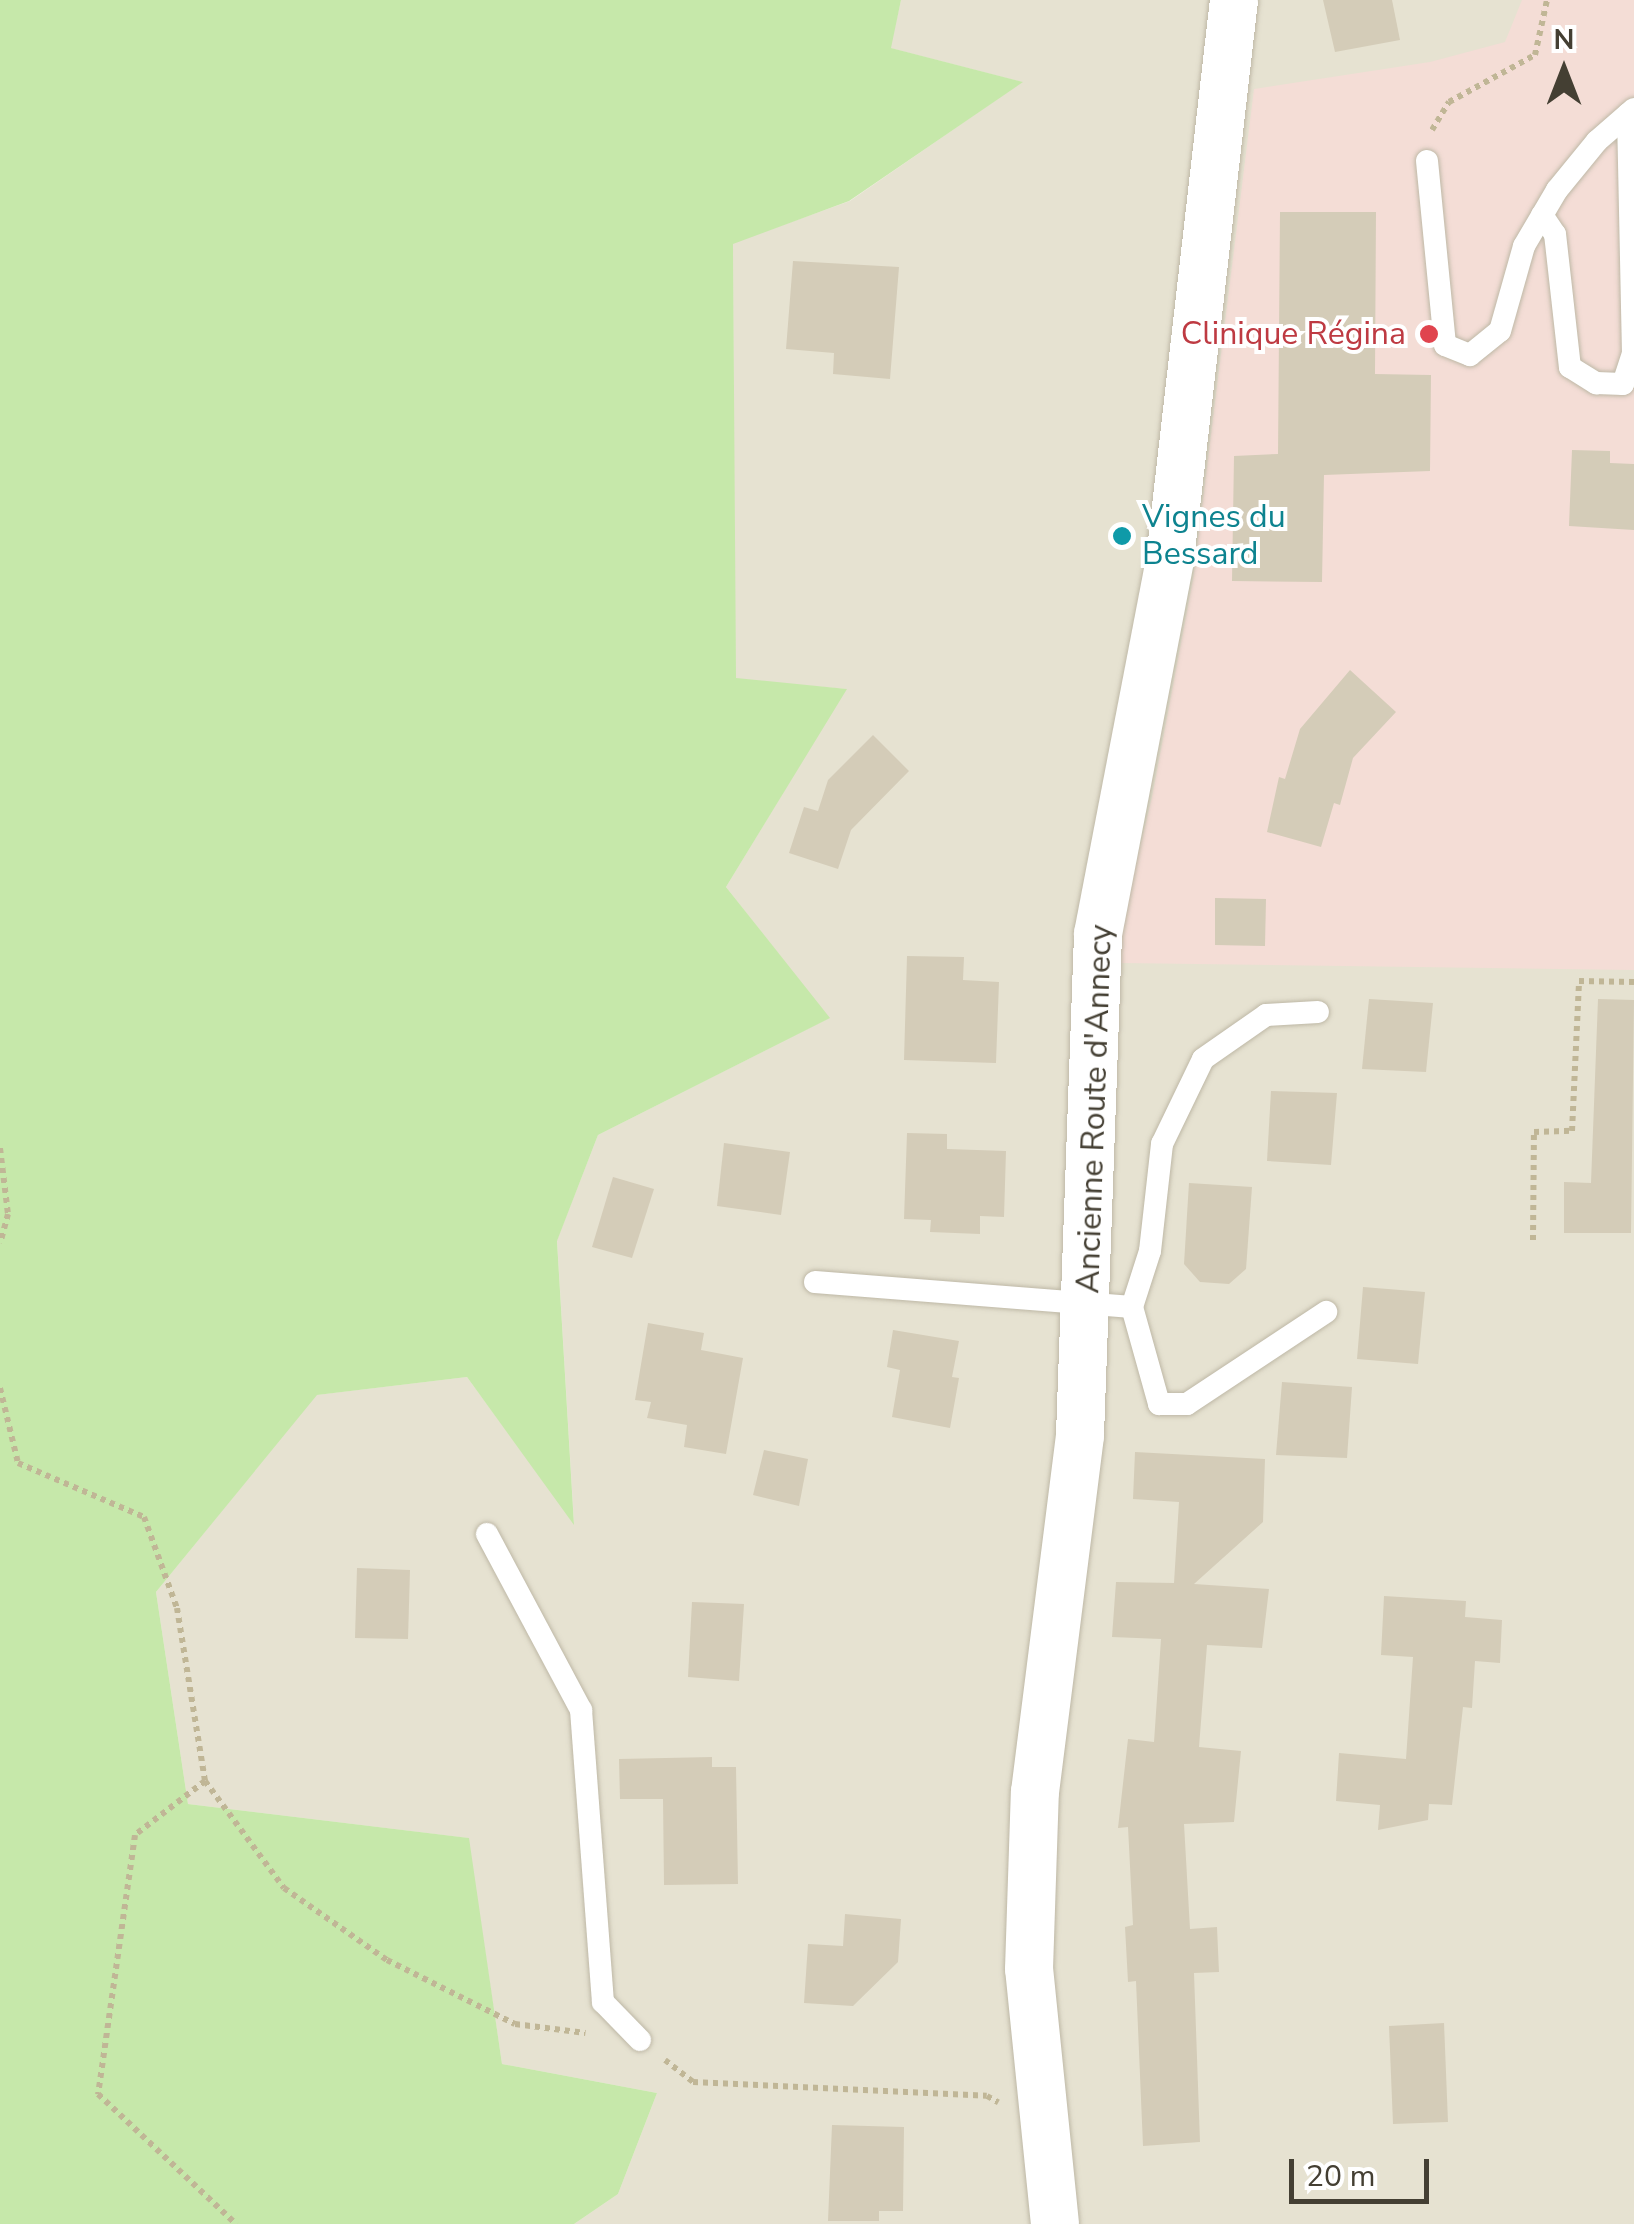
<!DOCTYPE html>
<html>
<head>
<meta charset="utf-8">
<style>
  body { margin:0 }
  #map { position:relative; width:1634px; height:2224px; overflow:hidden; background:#f2efe3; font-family:"Nunito Sans",sans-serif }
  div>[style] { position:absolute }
  .residential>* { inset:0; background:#e6e2d1 }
  .medical>* { inset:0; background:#f4ddd6 }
  .green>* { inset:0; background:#c6e8aa }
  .building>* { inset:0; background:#d4ccb8 }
  .path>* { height:6px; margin-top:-3px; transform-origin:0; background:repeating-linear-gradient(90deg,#c0b696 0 5px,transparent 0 10px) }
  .roads { filter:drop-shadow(0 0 2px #beb8a6) drop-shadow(0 0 2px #beb8a6) }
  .lane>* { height:22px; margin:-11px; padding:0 11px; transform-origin:11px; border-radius:11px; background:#fff }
  .street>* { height:48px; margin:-24px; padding:0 24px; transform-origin:24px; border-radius:24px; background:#fff }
  .dots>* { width:28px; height:28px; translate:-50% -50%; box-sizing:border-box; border:5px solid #fff; border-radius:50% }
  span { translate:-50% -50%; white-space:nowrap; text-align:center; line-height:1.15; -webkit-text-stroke:8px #fff; paint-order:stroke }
  .health-label { font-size:32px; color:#be3a42 }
  .right { translate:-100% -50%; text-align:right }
  .culture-label { font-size:32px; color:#0d838f }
  .left { translate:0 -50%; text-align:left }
  .street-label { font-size:32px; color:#443f33 }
  .north { position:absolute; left:1514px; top:20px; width:100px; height:100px; -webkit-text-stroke:8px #fff; paint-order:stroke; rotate:0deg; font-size:28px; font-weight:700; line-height:40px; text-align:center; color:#443f33 }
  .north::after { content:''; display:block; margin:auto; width:35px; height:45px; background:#443f33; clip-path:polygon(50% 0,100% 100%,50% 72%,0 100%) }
  .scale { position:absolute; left:1289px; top:2159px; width:140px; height:45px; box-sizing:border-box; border:5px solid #443f33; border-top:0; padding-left:12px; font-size:30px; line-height:35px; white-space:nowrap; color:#443f33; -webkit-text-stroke:8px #fff; paint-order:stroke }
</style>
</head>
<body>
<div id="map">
  <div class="residential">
    <div style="clip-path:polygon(901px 0,1634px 0,1634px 2224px,574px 2224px,618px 2194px,657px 2093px,502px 2064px,468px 1838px,188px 1804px,156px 1592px,316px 1395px,467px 1377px,574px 1523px,557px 1240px,598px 1135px,829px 1018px,726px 887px,846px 689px,735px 679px,733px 243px,850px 201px,1022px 82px,890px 48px)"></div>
  </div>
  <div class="medical">
    <div style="clip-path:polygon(1522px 0,1634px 0,1634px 970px,1121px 963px,1122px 922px,1152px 797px,1193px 579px,1254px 89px,1430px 62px,1505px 42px)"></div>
  </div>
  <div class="green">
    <div style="clip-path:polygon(0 0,901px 0,891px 48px,1023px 82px,849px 201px,733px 244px,736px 678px,847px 689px,726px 887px,830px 1018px,598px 1135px,557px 1241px,574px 1525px,467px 1377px,317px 1395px,156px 1592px,188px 1804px,469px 1838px,502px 2064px,657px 2093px,618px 2194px,574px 2224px,0 2224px)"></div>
  </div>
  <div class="building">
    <div style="clip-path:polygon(1323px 0,1392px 0,1400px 40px,1335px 52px)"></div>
    <div style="clip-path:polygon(1280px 212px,1376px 212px,1375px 374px,1431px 375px,1430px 471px,1324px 475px,1322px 582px,1232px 581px,1234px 456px,1278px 454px)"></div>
    <div style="clip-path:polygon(793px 261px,899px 267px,890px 379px,833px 374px,834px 353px,786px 349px)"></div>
    <div style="clip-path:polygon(1572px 450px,1610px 451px,1610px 463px,1634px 464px,1634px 530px,1569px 526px)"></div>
    <div style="clip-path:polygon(1350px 670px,1396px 712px,1353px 758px,1340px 805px,1334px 803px,1321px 847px,1267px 832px,1279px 777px,1285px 779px,1300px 729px)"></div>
    <div style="clip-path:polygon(873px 735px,909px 771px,851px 830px,838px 869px,789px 853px,804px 807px,818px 811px,828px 780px)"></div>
    <div style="clip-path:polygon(1215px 898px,1266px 899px,1265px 946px,1215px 945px)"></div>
    <div style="clip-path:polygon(907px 956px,964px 957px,963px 980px,999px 982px,996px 1063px,904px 1060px)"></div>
    <div style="clip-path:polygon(1369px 999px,1433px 1003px,1426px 1072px,1362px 1069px)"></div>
    <div style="clip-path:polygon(1598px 999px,1634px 1000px,1631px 1233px,1564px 1233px,1564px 1182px,1591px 1183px)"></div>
    <div style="clip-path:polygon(1271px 1091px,1337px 1093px,1331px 1165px,1267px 1161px)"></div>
    <div style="clip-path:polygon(907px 1133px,947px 1134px,947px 1149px,1006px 1151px,1004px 1217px,980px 1216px,980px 1234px,930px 1232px,931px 1220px,904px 1219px)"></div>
    <div style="clip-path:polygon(724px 1143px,790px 1152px,781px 1215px,717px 1206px)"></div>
    <div style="clip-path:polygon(613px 1177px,654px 1189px,632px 1258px,592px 1247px)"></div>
    <div style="clip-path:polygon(1189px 1183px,1252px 1187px,1246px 1269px,1229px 1284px,1200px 1282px,1184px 1264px)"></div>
    <div style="clip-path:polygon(1363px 1287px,1425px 1292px,1418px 1364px,1357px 1359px)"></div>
    <div style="clip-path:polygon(648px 1323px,704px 1333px,701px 1350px,743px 1358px,726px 1454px,684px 1447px,687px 1425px,647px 1418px,651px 1402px,635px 1400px)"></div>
    <div style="clip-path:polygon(893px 1330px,959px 1341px,952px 1377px,959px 1378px,950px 1428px,892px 1417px,900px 1370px,887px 1367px)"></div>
    <div style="clip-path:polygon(1282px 1382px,1352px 1387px,1347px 1458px,1276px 1455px)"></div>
    <div style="clip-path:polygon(764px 1450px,808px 1459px,799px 1506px,753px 1495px)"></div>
    <div style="clip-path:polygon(1135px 1452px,1265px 1459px,1263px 1522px,1194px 1584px,1269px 1589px,1262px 1648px,1207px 1645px,1199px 1747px,1241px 1751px,1234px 1822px,1184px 1824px,1190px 1929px,1217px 1927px,1219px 1972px,1194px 1973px,1200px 2142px,1143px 2146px,1136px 1981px,1128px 1982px,1125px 1927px,1133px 1925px,1128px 1827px,1118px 1828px,1128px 1739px,1154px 1742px,1161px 1639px,1112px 1637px,1116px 1582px,1174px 1583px,1179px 1502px,1133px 1499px)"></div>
    <div style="clip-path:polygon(357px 1568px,410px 1570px,408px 1639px,355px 1638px)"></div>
    <div style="clip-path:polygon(1384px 1596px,1466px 1601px,1465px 1617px,1502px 1620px,1500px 1663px,1475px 1661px,1472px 1708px,1463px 1707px,1452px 1805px,1429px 1804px,1428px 1820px,1378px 1830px,1380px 1805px,1336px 1801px,1339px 1753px,1406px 1759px,1413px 1657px,1381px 1655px)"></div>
    <div style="clip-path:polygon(692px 1602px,744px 1604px,739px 1681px,688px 1677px)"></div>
    <div style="clip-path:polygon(712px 1757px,712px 1767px,736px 1767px,738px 1884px,664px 1885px,663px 1799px,620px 1799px,619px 1759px)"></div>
    <div style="clip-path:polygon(845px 1914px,901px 1919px,898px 1962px,853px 2006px,804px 2003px,808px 1944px,843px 1946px)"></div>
    <div style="clip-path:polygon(1444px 2023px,1448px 2122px,1393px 2124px,1389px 2026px)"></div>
    <div style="clip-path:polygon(832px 2125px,904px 2127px,903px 2211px,879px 2211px,879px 2221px,828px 2221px)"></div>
  </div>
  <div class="path">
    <div style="left:1432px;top:130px;width:33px;rotate:-59deg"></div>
    <div style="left:1449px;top:102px;width:98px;rotate:-28.7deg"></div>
    <div style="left:1535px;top:55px;width:56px;rotate:-77.7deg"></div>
    <div style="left:0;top:1148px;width:66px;rotate:83.1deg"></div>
    <div style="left:8px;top:1214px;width:30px;rotate:105deg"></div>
    <div style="left:1533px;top:1240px;width:108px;rotate:-89.5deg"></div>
    <div style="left:1534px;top:1132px;width:38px;rotate:-2deg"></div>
    <div style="left:1572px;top:1131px;width:150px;rotate:-87.3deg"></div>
    <div style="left:1579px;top:981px;width:55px;rotate:1deg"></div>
    <div style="left:0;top:1388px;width:77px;rotate:76.5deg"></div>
    <div style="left:18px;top:1463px;width:137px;rotate:23.2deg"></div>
    <div style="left:144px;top:1517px;width:97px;rotate:70.1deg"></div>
    <div style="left:177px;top:1608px;width:175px;rotate:80.8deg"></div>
    <div style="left:205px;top:1781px;width:133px;rotate:53.6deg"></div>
    <div style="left:284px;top:1888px;width:126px;rotate:35deg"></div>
    <div style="left:387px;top:1960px;width:143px;rotate:26.6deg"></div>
    <div style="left:515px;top:2024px;width:71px;rotate:7.3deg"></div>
    <div style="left:205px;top:1781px;width:88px;rotate:142.4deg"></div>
    <div style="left:135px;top:1835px;width:262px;rotate:98.1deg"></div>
    <div style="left:98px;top:2094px;width:190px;rotate:43.3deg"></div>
    <div style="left:665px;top:2060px;width:36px;rotate:38deg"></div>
    <div style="left:693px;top:2082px;width:294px;rotate:2.7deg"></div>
    <div style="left:987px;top:2096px;width:13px;rotate:29deg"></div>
  </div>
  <div class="roads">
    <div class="lane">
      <div style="left:1427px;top:161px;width:185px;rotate:84.4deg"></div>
      <div style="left:1445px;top:345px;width:27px;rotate:22deg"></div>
      <div style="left:1470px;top:355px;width:38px;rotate:-39deg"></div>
      <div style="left:1500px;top:331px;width:88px;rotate:-74.2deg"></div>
      <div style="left:1524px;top:246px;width:65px;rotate:-59.5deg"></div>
      <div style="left:1557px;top:190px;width:63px;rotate:-50.8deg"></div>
      <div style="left:1597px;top:141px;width:49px;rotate:-40.9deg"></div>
      <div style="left:1542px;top:215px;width:23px;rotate:56deg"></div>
      <div style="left:1555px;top:234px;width:134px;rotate:83.6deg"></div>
      <div style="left:1570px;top:367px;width:31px;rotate:32deg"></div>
      <div style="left:1596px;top:383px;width:27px;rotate:2deg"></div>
      <div style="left:1623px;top:384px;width:32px;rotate:-72deg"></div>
      <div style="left:1633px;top:354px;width:240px;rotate:-91.2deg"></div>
      <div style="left:815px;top:1282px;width:318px;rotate:4.5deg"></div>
      <div style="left:1132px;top:1307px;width:59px;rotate:-72.2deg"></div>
      <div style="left:1150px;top:1251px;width:108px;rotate:-83.6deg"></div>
      <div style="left:1162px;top:1144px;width:94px;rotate:-64.2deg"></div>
      <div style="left:1203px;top:1059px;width:77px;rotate:-34.9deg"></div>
      <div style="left:1266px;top:1015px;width:52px;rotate:-3.3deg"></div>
      <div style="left:1132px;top:1307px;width:101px;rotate:74.4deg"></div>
      <div style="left:1159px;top:1404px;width:28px"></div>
      <div style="left:1187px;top:1404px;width:167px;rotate:-33.5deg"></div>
      <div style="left:487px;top:1534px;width:200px;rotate:61.9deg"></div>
      <div style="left:581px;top:1710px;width:293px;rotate:85.7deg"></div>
      <div style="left:603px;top:2002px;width:53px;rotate:45.8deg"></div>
    </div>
    <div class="street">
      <div style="left:1055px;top:2224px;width:256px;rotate:-95.8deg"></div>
      <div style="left:1029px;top:1969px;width:177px;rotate:-88.1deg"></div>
      <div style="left:1035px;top:1792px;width:360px;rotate:-82.8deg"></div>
      <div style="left:1080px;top:1435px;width:501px;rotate:-87.94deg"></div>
      <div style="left:1098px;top:934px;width:382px;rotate:-79.1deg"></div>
      <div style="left:1170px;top:559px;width:563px;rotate:-83.47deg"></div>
    </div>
  </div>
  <div class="dots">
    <div style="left:1429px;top:334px;background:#e0444e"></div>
    <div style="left:1122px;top:536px;background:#0f9aa8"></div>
  </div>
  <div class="health-label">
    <span class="right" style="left:1406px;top:334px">Clinique Régina</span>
  </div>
  <div class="culture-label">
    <span class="left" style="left:1142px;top:536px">Vignes du<br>Bessard</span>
  </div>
  <div class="street-label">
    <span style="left:1095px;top:1109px;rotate:-88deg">Ancienne Route d'Annecy</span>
  </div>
  <div class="north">N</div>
  <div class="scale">20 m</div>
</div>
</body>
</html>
